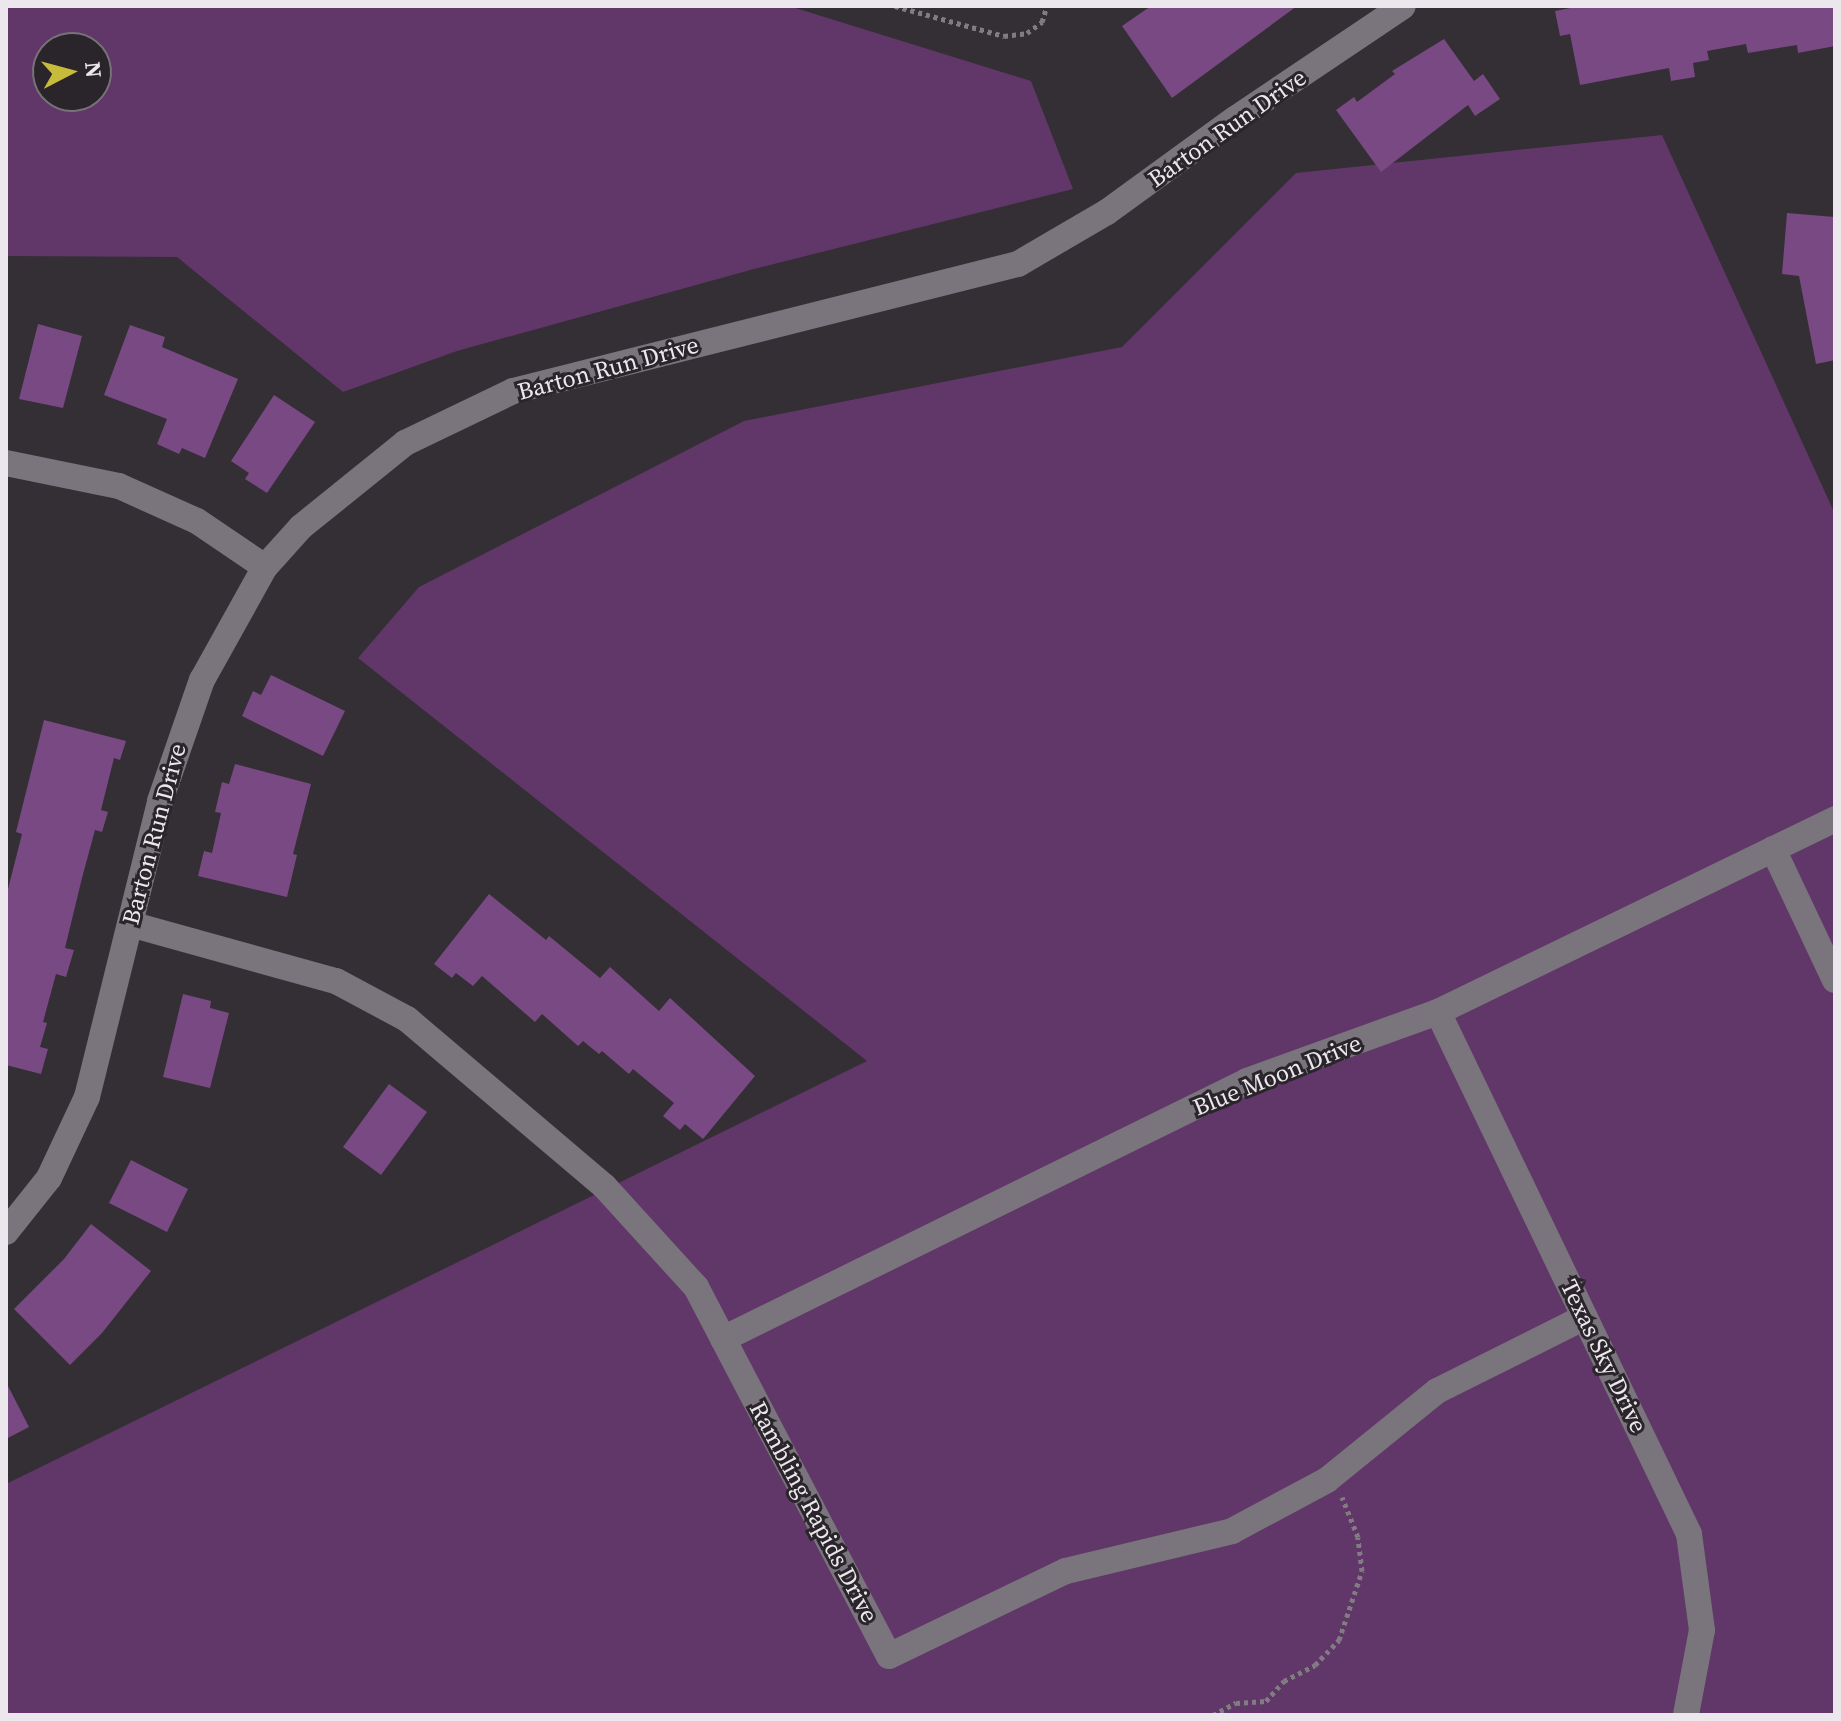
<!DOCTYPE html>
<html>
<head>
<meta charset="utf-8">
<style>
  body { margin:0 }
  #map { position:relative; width:1841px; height:1721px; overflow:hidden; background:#342e35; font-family:"Source Serif 4",serif }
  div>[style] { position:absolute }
  .green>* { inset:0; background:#603768 }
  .building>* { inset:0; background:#794984 }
  .path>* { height:5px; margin-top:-2.5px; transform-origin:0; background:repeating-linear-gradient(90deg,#817c82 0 4px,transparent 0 8px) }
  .street>* { height:26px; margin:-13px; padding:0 13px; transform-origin:13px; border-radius:13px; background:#7a747c }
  span { translate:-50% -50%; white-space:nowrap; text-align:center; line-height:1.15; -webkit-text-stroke:6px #2a242b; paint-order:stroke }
  .street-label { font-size:24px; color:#ebe7ec }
  .frame { position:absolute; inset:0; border:8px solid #ebe7ec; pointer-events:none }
  .north { position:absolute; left:32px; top:32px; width:80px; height:80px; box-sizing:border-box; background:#2a242b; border:2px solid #777278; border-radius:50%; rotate:84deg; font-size:22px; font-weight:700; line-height:32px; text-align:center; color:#ebe7ec }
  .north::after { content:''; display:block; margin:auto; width:28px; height:36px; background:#c7bb3b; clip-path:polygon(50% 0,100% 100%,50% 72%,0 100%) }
</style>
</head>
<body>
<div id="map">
  <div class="green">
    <div style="clip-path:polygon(evenodd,6px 6px,789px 6px,1031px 81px,1073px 189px,754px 269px,457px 351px,343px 392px,177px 257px,6px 256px,6px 6px,48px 48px,96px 48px,96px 96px,48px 96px,48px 48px)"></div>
    <div style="clip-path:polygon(1662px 135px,1835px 514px,1835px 1715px,6px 1715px,6px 1484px,867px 1061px,358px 658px,419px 587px,744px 421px,1122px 347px,1296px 173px)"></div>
  </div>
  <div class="building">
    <div style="clip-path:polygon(1151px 6px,1297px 6px,1172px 98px,1122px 26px)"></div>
    <div style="clip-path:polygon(1580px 6px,1835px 6px,1835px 46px,1798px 53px,1797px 45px,1748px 53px,1746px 44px,1707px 51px,1709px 60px,1693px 63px,1695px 77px,1671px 81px,1669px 68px,1580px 85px,1570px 34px,1560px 36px,1555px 11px)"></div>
    <div style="clip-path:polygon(1444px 39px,1474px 81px,1483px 74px,1500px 99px,1475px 116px,1468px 105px,1381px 172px,1336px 110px,1354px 97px,1357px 102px,1395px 74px,1392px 71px)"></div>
    <div style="clip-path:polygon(1787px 213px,1835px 217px,1835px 360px,1816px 364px,1799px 276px,1782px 274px)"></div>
    <div style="clip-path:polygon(38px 324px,82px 336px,63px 408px,19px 399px)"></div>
    <div style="clip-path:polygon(130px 325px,165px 337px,162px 347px,238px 379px,205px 458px,182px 448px,179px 454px,157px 444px,167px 419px,104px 395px)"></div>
    <div style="clip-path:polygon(274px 395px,315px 422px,267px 493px,245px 479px,249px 473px,231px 461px)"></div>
    <div style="clip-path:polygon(271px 675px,345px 711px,323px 756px,242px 716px,253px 691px,261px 695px)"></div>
    <div style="clip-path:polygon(44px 720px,126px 741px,120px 760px,114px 758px,101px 810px,108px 812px,102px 832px,95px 830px,82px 878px,65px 948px,74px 950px,66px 977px,56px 974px,43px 1022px,47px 1023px,40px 1047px,48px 1049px,41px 1074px,6px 1065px,6px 897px,22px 834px,16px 832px)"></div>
    <div style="clip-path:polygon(235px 764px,311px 784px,293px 854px,297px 855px,287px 897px,198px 876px,204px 851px,212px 853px,221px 813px,215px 812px,222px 782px,229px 784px)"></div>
    <div style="clip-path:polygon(489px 894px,546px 940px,549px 936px,600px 978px,610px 967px,659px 1011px,670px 998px,755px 1076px,703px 1139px,685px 1124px,680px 1130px,663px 1116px,674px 1103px,633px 1069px,629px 1074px,602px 1051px,599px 1054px,583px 1041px,578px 1046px,542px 1014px,535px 1022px,482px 976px,473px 986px,456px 973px,452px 978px,434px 964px)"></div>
    <div style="clip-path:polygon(183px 994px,211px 1001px,210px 1008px,229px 1013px,210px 1088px,163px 1077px)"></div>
    <div style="clip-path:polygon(389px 1084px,427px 1112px,381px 1175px,343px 1147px)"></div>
    <div style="clip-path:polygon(131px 1160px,188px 1189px,167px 1232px,109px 1203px)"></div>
    <div style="clip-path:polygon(91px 1224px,151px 1271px,102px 1333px,70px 1365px,14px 1309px,64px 1259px)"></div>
    <div style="clip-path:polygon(6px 1382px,29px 1427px,6px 1439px)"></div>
  </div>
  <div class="path">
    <div style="left:895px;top:6px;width:113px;rotate:15.4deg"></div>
    <div style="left:1004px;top:36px;width:23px;rotate:-7deg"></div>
    <div style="left:1027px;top:33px;width:19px;rotate:-36deg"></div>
    <div style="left:1042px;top:22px;width:17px;rotate:-73deg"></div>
    <div style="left:1213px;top:1715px;width:26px;rotate:-28deg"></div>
    <div style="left:1236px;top:1703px;width:30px;rotate:-4deg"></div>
    <div style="left:1266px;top:1701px;width:27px;rotate:-48deg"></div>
    <div style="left:1284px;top:1681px;width:35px;rotate:-27deg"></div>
    <div style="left:1315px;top:1665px;width:35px;rotate:-46deg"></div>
    <div style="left:1339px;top:1640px;width:73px;rotate:-71.6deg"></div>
    <div style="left:1362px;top:1571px;width:34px;rotate:-97deg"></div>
    <div style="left:1358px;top:1537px;width:43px;rotate:-111.8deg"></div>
  </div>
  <div class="street">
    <div style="left:6px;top:463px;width:115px;rotate:11.5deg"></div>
    <div style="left:119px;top:486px;width:85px;rotate:24.2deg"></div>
    <div style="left:197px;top:521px;width:82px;rotate:34.1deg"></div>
    <div style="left:1773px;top:849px;width:145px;rotate:64.7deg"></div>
    <div style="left:130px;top:924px;width:214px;rotate:15.5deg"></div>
    <div style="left:336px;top:981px;width:81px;rotate:28.2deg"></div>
    <div style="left:407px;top:1019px;width:258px;rotate:40.3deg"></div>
    <div style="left:604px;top:1186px;width:137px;rotate:47.7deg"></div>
    <div style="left:696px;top:1287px;width:416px;rotate:62.4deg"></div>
    <div style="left:889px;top:1656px;width:196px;rotate:-25.7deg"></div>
    <div style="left:1066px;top:1571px;width:171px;rotate:-13.5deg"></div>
    <div style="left:1232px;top:1531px;width:108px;rotate:-28.2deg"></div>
    <div style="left:1327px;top:1480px;width:141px;rotate:-39deg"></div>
    <div style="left:1437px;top:1391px;width:165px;rotate:-26.6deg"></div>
    <div style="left:1438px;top:1012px;width:579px;rotate:64.32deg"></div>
    <div style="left:1689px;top:1534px;width:97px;rotate:82.3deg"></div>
    <div style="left:1702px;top:1630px;width:86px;rotate:100.7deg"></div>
    <div style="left:6px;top:1232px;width:69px;rotate:-51.5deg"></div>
    <div style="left:49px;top:1178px;width:89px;rotate:-64.9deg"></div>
    <div style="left:87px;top:1097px;width:305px;rotate:-76.1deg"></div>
    <div style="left:160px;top:801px;width:128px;rotate:-70.9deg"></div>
    <div style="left:202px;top:680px;width:129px;rotate:-60.9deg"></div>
    <div style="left:265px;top:567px;width:54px;rotate:-48deg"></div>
    <div style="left:301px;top:527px;width:134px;rotate:-38.9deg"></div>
    <div style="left:405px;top:443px;width:120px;rotate:-25.7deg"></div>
    <div style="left:513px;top:391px;width:521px;rotate:-14.12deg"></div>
    <div style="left:1018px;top:264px;width:103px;rotate:-30.3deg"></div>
    <div style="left:1107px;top:212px;width:158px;rotate:-36deg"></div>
    <div style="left:1235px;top:119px;width:202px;rotate:-33.9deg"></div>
    <div style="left:723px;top:1339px;width:584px;rotate:-26.21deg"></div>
    <div style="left:1247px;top:1081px;width:203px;rotate:-19.9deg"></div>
    <div style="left:1438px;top:1012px;width:441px;rotate:-25.9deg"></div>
  </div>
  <div class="street-label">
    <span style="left:1227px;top:128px;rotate:-35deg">Barton Run Drive</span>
    <span style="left:608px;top:368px;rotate:-15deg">Barton Run Drive</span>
    <span style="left:154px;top:834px;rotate:-75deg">Barton Run Drive</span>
    <span style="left:1277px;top:1075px;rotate:-22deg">Blue Moon Drive</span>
    <span style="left:1604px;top:1356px;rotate:64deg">Texas Sky Drive</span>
    <span style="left:814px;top:1512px;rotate:62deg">Rambling Rapids Drive</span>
  </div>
  <div class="frame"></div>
  <div class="north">N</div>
</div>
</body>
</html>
